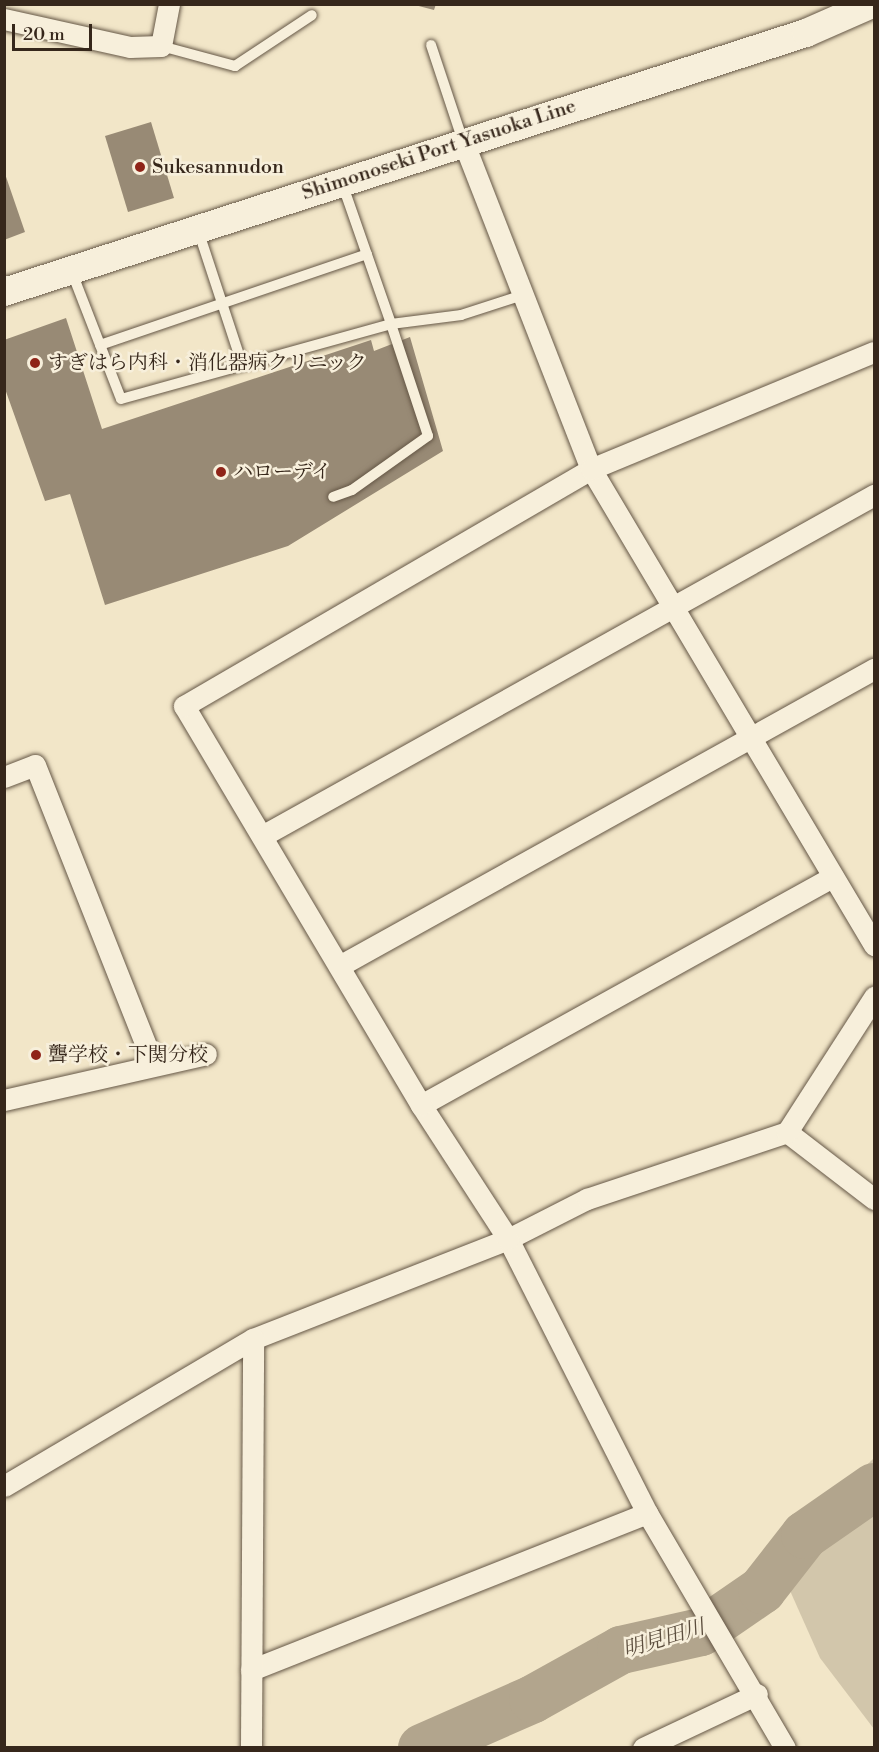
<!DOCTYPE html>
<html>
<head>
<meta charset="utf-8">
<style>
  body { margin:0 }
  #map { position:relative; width:879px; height:1752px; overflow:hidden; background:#f2e6c8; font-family:"Libre Bodoni","Noto Serif JP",serif }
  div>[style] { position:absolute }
  .green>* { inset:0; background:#d2c6ab }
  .river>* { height:48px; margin:-24px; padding:0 24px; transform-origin:24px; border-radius:24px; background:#b2a58d }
  .building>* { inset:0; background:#988a75 }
  .roads { filter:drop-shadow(0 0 2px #655746) drop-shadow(0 0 2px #655746) }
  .service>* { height:10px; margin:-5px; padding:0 5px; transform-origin:5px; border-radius:5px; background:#f7efdb }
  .minor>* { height:21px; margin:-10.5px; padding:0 10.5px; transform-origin:10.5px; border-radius:10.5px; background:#f7efdb }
  .secondary>* { height:28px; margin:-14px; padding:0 14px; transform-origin:14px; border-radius:14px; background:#f7efdb }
  .dots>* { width:16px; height:16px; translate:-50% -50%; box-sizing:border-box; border:3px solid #f7efdb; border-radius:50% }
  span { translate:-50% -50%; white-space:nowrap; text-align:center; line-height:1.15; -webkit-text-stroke:5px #f7efdb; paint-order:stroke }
  .street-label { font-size:20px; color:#36271b }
  .poi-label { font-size:20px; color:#36271b }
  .left { translate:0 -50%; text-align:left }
  .water-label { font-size:21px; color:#5b4d3d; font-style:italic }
  .frame { position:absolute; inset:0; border:6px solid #36271b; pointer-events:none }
  .scale { position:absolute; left:12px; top:24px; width:80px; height:27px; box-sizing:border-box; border:3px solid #36271b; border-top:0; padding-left:8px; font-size:18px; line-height:21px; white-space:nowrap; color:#36271b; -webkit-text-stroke:4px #f7efdb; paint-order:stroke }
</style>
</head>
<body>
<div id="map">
  <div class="green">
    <div style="clip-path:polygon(874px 1458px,874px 1729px,820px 1658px,779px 1566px,799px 1532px)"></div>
  </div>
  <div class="river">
    <div style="left:422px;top:1748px;width:121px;rotate:-23.8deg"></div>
    <div style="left:533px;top:1699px;width:101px;rotate:-29.1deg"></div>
    <div style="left:621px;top:1650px;width:82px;rotate:-12.7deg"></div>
    <div style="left:701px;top:1632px;width:74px;rotate:-34.5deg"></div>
    <div style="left:762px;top:1590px;width:70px;rotate:-52deg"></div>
    <div style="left:805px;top:1535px;width:84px;rotate:-34.8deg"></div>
  </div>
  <div class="building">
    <div style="clip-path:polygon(411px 4px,436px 4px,434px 10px)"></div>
    <div style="clip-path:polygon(151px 122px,174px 198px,128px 212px,105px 136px)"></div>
    <div style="clip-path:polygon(4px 171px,25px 232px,4px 240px)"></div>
    <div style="clip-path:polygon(66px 318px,102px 429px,371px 340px,374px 351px,410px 337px,443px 451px,288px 546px,105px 605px,70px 494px,45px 501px,4px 386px,4px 340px)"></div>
  </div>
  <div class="roads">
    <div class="service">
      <div style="left:431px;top:45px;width:101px;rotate:71.6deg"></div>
      <div style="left:161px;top:46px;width:77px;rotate:15.1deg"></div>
      <div style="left:235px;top:66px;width:92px;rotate:-33.5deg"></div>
      <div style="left:342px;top:183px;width:149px;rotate:70.8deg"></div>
      <div style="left:391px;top:324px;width:71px;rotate:-7.3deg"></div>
      <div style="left:461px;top:315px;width:65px;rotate:-17.9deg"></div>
      <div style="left:198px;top:230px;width:141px;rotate:71.8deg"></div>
      <div style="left:71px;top:270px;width:138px;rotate:68.8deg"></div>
      <div style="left:121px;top:399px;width:280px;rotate:-15.5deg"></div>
      <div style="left:391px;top:324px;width:118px;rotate:71.7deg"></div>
      <div style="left:428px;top:436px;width:93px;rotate:144.6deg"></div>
      <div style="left:352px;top:490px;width:20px;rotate:160deg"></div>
      <div style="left:100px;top:345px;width:282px;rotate:-18.8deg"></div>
    </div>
    <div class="minor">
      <div style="left:4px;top:19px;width:129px;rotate:12.5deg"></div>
      <div style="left:130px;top:47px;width:31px;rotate:-2deg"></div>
      <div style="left:161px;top:46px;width:43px;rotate:-79.2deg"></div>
      <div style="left:463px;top:141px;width:352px;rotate:68.7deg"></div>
      <div style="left:591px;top:469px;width:554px;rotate:59.27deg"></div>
      <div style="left:4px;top:777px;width:33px;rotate:-21deg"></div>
      <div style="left:35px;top:765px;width:323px;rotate:68.4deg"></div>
      <div style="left:262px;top:836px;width:701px;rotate:-29.13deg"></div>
      <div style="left:341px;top:965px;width:610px;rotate:-29.05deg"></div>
      <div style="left:4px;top:1100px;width:207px;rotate:-12.8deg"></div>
      <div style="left:421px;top:1105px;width:470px;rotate:-29deg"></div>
      <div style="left:787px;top:1132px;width:110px;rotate:37.6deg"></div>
      <div style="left:4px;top:1486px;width:289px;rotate:-30.6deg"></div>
      <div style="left:253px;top:1339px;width:274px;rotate:-21.4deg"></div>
      <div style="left:508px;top:1239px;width:89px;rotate:-26.9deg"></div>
      <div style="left:587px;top:1199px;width:211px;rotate:-18.5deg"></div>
      <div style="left:787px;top:1132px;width:161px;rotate:-57.2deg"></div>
      <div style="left:251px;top:1670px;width:426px;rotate:-21.6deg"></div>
      <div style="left:251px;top:1748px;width:409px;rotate:-89.7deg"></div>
      <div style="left:643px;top:1748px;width:126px;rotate:-25.3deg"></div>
      <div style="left:785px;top:1748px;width:273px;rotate:-120.4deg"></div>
      <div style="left:647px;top:1513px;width:307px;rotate:-116.9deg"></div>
      <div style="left:508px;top:1239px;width:160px;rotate:-123deg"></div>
      <div style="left:421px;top:1105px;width:464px;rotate:-120.7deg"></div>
      <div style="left:184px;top:706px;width:471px;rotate:-30.2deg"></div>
      <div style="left:591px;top:469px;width:306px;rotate:-22.5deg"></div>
    </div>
    <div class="secondary">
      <div style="left:4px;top:292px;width:843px;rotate:-17.9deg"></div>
      <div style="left:806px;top:33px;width:72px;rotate:-23.7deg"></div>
    </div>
  </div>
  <div class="dots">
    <div style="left:140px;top:167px;background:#8f2418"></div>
    <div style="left:35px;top:363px;background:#8f2418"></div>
    <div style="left:221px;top:472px;background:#8f2418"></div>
    <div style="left:36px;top:1055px;background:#8f2418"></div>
  </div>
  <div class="street-label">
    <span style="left:439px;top:150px;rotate:-18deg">Shimonoseki Port Yasuoka Line</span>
  </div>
  <div class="poi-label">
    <span class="left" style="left:152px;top:167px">Sukesannudon</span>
    <span class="left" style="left:48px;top:363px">すぎはら内科・消化器病クリニック</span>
    <span class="left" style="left:233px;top:472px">ハローデイ</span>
    <span class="left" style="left:48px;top:1055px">聾学校・下関分校</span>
  </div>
  <div class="water-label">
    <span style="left:664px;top:1639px;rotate:-17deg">明見田川</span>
  </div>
  <div class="frame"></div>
  <div class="scale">20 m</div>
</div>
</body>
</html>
